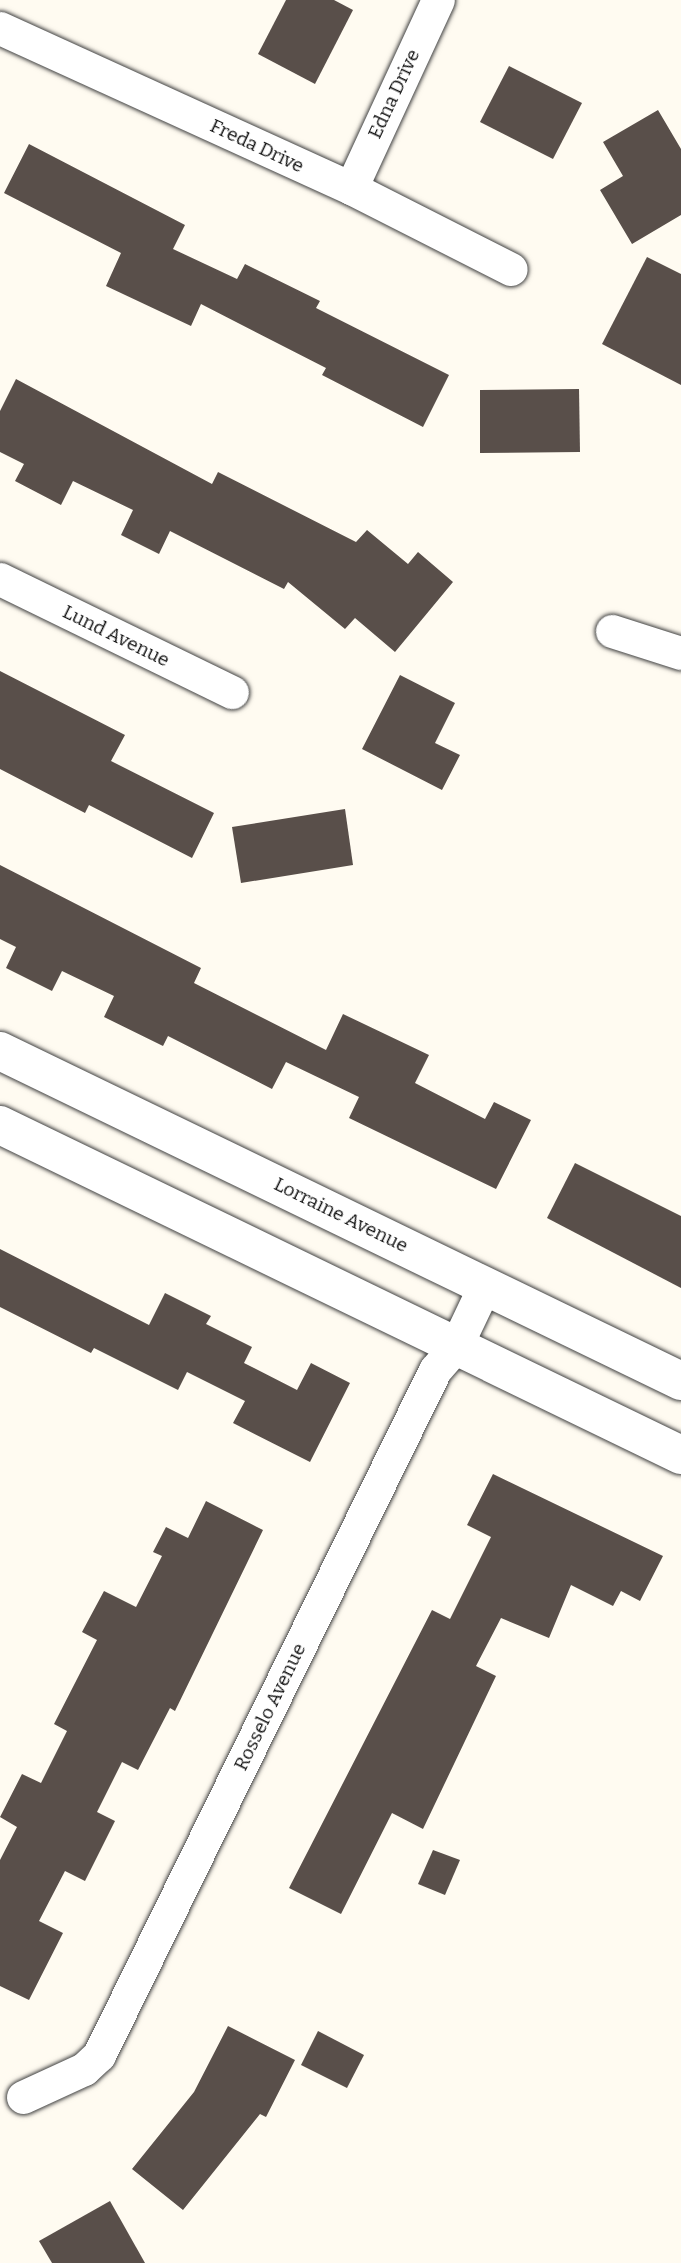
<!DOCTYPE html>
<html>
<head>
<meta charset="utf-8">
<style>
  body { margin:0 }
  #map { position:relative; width:681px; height:2263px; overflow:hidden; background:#fffbf1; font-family:Bitter,serif }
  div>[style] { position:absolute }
  .building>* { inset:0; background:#594f4a }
  .roads { filter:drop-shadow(0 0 2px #424242) drop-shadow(0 0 2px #424242) }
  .minor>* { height:33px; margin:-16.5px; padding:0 16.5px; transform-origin:16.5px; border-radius:16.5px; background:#fff }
  .tertiary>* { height:38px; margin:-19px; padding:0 19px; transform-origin:19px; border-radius:19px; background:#fff }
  span { translate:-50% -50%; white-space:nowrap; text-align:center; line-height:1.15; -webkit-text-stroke:7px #fff; paint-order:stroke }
  .street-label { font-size:19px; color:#0f0f0f }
</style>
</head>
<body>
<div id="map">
  <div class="building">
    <div style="clip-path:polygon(286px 0,334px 0,353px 10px,315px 84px,258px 54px)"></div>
    <div style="clip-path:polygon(509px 66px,582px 103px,553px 159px,480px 122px)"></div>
    <div style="clip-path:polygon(658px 110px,681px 149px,681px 215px,632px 244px,600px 190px,623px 176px,603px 142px)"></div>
    <div style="clip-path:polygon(29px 144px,185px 225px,173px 249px,237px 279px,245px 264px,320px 301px,316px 308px,449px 375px,423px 427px,322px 375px,326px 368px,201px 304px,191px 326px,106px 286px,121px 253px,4px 193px)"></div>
    <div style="clip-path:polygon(647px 257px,681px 274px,681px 385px,602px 344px)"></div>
    <div style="clip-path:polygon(16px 379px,212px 484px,218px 472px,356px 542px,367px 530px,408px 564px,418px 552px,453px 582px,395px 652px,355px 618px,345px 629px,288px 582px,284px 589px,170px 531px,159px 554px,121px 535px,133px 510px,73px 481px,61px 505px,15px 481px,24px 464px,0 452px,0 411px)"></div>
    <div style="clip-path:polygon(579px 389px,580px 452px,480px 453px,480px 390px)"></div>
    <div style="clip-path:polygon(0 671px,125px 735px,111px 761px,214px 813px,192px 858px,89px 805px,85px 813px,0 769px)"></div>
    <div style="clip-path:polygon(400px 675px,455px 703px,435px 743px,460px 755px,442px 790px,362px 749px)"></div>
    <div style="clip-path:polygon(345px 809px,353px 865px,241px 883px,232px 827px)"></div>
    <div style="clip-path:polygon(0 865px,201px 968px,194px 983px,326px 1050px,343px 1014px,429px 1055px,415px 1083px,485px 1119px,494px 1102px,531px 1120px,496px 1189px,349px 1118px,359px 1097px,286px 1062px,272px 1089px,168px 1036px,163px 1046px,104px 1017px,114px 996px,62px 971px,52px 991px,6px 968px,16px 947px,0 939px)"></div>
    <div style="clip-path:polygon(575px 1163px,681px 1216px,681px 1288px,547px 1218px)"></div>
    <div style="clip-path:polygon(0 1249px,149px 1325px,165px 1293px,211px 1316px,206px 1324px,252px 1347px,244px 1363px,297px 1390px,311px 1363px,350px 1383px,310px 1462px,233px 1423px,245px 1401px,187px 1372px,178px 1390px,94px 1348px,91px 1353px,0 1307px)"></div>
    <div style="clip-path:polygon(493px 1474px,663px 1556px,640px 1601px,621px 1591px,613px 1606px,571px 1585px,549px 1638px,501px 1618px,476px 1666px,496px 1676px,423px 1829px,392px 1813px,341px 1914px,289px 1888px,432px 1610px,450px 1619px,491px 1537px,467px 1525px)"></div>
    <div style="clip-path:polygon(206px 1501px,263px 1530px,175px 1711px,170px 1708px,138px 1770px,122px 1762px,97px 1812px,115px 1821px,85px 1881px,65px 1871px,39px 1921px,63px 1933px,29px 2000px,0 1986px,0 1860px,17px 1827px,0 1817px,22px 1774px,41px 1783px,67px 1731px,54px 1724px,97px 1640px,82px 1632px,104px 1591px,136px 1607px,162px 1556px,153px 1552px,166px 1527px,188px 1538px)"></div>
    <div style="clip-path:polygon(433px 1850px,460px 1860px,445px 1895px,418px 1884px)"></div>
    <div style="clip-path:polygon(228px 2026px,295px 2060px,266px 2117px,260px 2114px,183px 2210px,132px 2169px,194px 2092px)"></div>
    <div style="clip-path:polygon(318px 2031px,364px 2055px,347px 2088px,301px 2065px)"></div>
    <div style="clip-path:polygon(110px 2201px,145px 2263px,52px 2263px,39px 2241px)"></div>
  </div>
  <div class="roads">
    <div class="minor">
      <div style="left:0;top:28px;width:386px;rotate:24.5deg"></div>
      <div style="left:351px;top:188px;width:179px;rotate:26.9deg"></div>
      <div style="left:351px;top:188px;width:207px;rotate:-65.2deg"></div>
      <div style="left:0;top:579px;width:258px;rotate:26deg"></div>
      <div style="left:612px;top:631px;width:72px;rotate:17.7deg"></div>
      <div style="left:23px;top:2097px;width:67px;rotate:-24.7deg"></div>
      <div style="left:84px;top:2069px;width:21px;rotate:-43deg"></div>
      <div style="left:99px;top:2055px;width:763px;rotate:-63.87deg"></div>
      <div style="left:435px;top:1370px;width:32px;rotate:-49deg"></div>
      <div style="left:456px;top:1346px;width:68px;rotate:-64.6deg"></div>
    </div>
    <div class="tertiary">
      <div style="left:0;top:1051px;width:757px;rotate:25.85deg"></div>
      <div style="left:0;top:1125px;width:757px;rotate:25.85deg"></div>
    </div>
  </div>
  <div class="street-label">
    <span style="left:394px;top:94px;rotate:-65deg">Edna Drive</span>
    <span style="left:257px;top:146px;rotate:25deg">Freda Drive</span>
    <span style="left:116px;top:636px;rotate:26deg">Lund Avenue</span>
    <span style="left:341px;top:1215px;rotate:26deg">Lorraine Avenue</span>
    <span style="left:270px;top:1707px;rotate:-64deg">Rosselo Avenue</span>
  </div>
</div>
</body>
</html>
